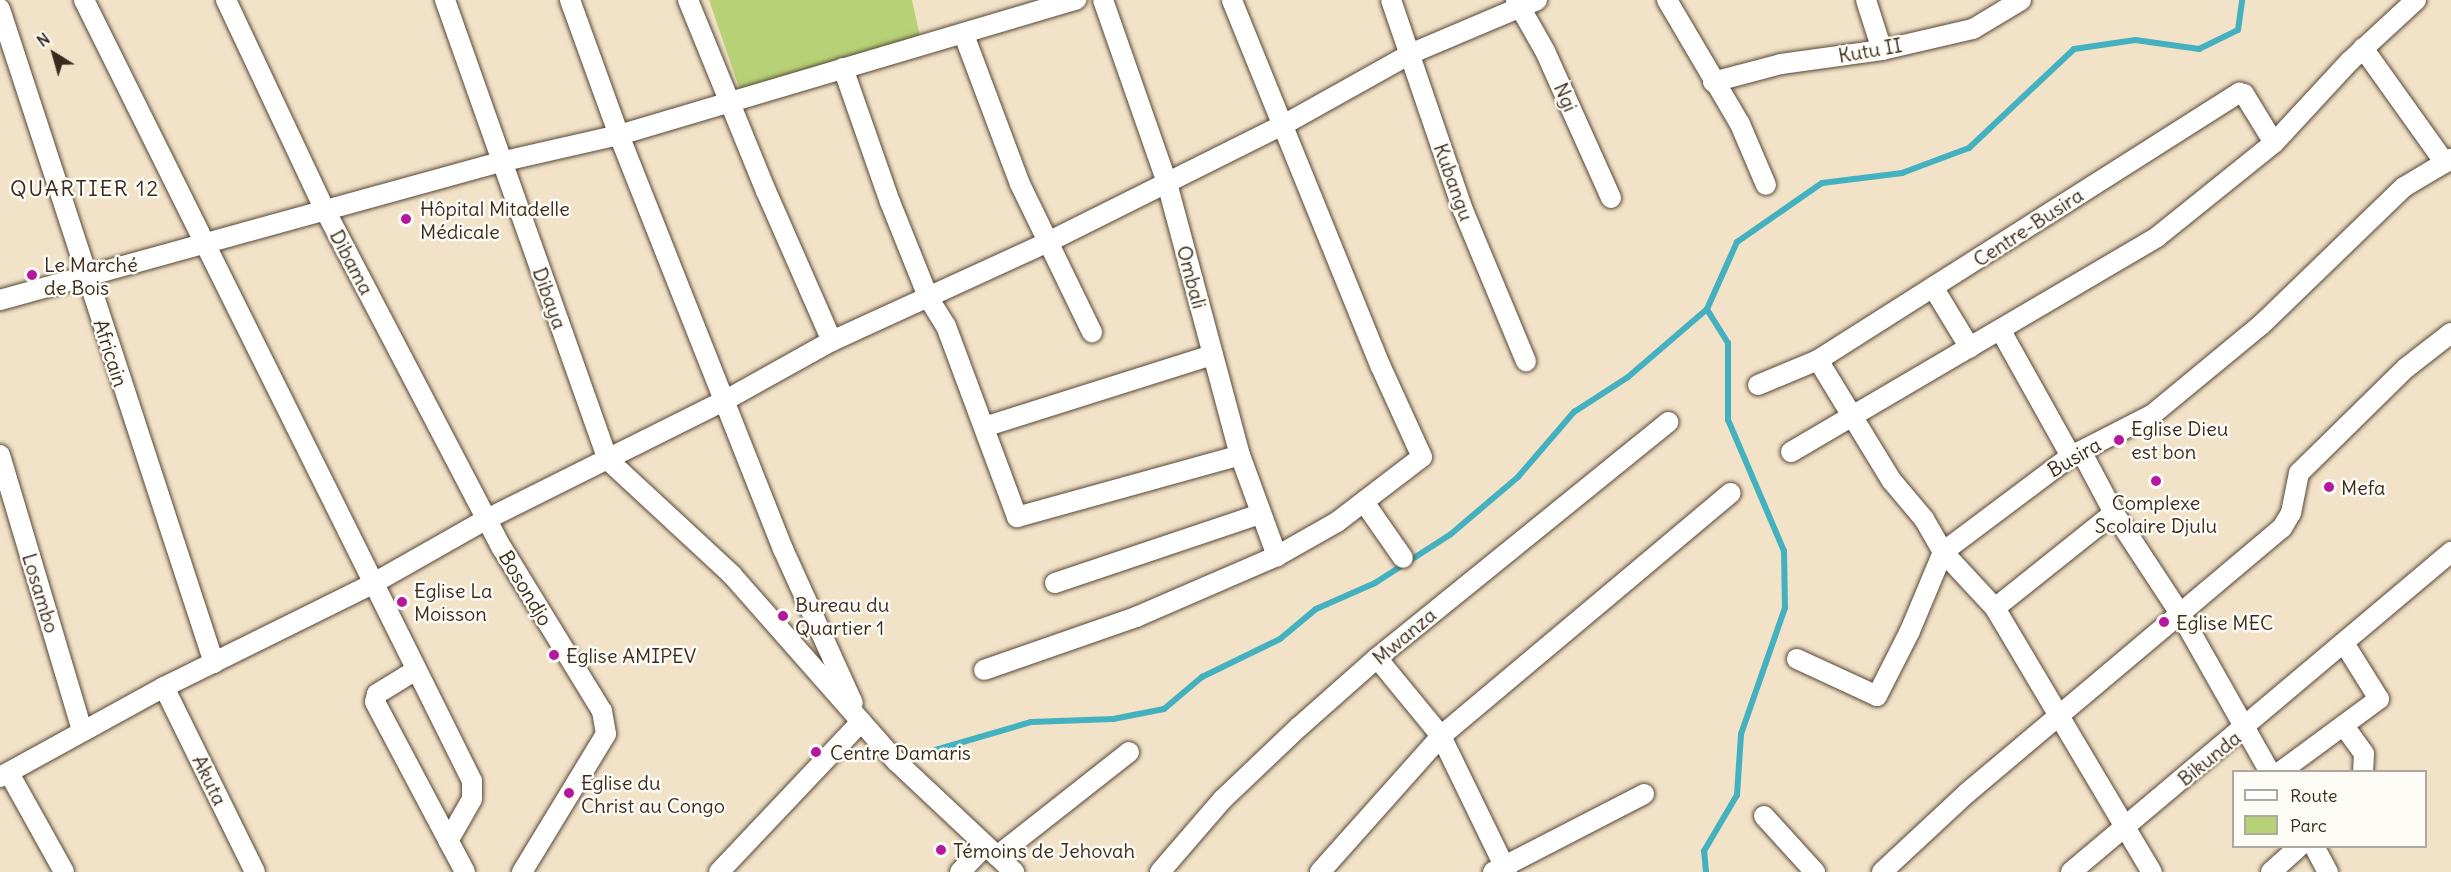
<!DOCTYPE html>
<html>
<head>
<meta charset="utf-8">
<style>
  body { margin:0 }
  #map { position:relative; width:2451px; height:872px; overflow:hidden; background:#f2e2c7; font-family:Delius,sans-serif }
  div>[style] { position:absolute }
  .green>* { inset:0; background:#b7d176 }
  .stream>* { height:6px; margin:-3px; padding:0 3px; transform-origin:3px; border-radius:3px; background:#44b1c1 }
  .roads { filter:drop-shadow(0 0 2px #564637) drop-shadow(0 0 2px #564637) }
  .street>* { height:20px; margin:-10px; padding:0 10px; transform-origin:10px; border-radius:10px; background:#fff }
  .dots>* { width:16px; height:16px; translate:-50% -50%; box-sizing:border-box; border:3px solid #fdfcf7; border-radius:50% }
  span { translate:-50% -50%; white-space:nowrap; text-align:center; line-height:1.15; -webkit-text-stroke:5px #fdfcf7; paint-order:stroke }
  .street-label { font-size:20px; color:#3b2a1e }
  .poi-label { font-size:20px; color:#3b2a1e }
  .left { translate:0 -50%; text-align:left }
  .quarter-label { font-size:22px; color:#3b2a1e; letter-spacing:1.5px }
  .legend { position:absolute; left:2232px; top:770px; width:195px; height:78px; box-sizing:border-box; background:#fdfcf7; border:2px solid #afa8a0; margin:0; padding:8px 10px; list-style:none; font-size:18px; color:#3b2a1e }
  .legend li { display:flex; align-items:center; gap:12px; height:30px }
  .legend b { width:30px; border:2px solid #afa8a0 }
  .north { position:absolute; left:24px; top:24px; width:60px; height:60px; -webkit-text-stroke:4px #fdfcf7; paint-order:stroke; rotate:323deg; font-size:16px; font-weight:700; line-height:24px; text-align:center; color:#3b2a1e }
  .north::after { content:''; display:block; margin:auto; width:21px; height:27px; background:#3b2a1e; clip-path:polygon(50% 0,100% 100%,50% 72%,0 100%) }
</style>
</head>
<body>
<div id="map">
  <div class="green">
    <div style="clip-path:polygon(709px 0,912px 0,921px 41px,740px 90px)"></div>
  </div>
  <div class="stream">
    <div style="left:901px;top:760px;width:135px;rotate:-16.3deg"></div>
    <div style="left:1031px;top:722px;width:82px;rotate:-2.1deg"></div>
    <div style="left:1113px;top:719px;width:52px;rotate:-11.1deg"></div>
    <div style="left:1164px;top:709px;width:50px;rotate:-40.1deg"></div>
    <div style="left:1202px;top:677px;width:87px;rotate:-26deg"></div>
    <div style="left:1280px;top:639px;width:47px;rotate:-39.8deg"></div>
    <div style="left:1316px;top:609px;width:64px;rotate:-23.8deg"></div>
    <div style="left:1375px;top:583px;width:90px;rotate:-32.8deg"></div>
    <div style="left:1451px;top:534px;width:88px;rotate:-40.4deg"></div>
    <div style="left:1518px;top:477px;width:86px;rotate:-49.3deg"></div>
    <div style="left:1574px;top:412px;width:64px;rotate:-32.9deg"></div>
    <div style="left:1628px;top:377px;width:104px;rotate:-40.7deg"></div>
    <div style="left:1706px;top:872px;width:21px;rotate:-95deg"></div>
    <div style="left:1704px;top:851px;width:65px;rotate:-59.5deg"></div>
    <div style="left:1737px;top:795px;width:61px;rotate:-86.2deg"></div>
    <div style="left:1741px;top:734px;width:133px;rotate:-70.8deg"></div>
    <div style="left:1785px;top:608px;width:57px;rotate:-91deg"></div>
    <div style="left:1784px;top:551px;width:142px;rotate:-113.1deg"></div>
    <div style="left:1728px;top:420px;width:77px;rotate:-90deg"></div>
    <div style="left:1728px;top:343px;width:40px;rotate:-122deg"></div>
    <div style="left:1707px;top:309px;width:73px;rotate:-65.9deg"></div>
    <div style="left:1737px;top:242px;width:103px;rotate:-34.8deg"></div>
    <div style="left:1822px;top:183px;width:81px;rotate:-7.1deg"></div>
    <div style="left:1902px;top:173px;width:72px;rotate:-20.5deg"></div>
    <div style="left:1969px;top:148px;width:144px;rotate:-43.3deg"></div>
    <div style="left:2074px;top:49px;width:62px;rotate:-8.4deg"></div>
    <div style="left:2135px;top:40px;width:65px;rotate:8deg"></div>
    <div style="left:2199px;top:49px;width:43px;rotate:-26deg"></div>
    <div style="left:2238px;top:30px;width:30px;rotate:-82deg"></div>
  </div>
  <div class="roads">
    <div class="street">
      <div style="left:84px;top:0;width:872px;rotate:63.58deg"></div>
      <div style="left:472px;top:781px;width:18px;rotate:90deg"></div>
      <div style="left:472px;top:799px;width:48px;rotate:119.7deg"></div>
      <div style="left:226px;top:0;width:232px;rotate:64.8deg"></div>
      <div style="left:325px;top:210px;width:382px;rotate:62.4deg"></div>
      <div style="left:502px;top:548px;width:191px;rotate:58.5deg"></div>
      <div style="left:602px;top:711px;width:23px;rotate:80deg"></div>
      <div style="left:606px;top:734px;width:162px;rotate:121.3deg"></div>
      <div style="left:445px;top:0;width:488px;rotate:70.5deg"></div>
      <div style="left:608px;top:460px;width:169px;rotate:42.8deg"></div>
      <div style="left:732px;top:575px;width:249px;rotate:48.6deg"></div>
      <div style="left:897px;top:762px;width:161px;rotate:43.2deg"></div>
      <div style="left:570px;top:0;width:144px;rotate:70.1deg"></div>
      <div style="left:619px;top:135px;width:445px;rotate:68.4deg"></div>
      <div style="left:783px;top:549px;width:169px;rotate:65.6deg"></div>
      <div style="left:688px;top:0;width:206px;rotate:67.8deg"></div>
      <div style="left:766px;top:191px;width:164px;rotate:66.3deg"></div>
      <div style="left:1103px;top:0;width:194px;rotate:70.7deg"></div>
      <div style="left:1167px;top:183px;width:282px;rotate:75deg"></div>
      <div style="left:1240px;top:455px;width:108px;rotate:69.9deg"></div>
      <div style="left:1391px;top:0;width:222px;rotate:71.1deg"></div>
      <div style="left:1463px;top:210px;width:164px;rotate:67.4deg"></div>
      <div style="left:1516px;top:0;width:59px;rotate:60.4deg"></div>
      <div style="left:1545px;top:51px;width:161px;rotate:65.8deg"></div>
      <div style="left:1667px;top:0;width:144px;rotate:59.5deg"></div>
      <div style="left:1740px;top:124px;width:66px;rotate:66.9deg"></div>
      <div style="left:1866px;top:0;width:52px;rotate:72.3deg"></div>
      <div style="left:0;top:9px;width:688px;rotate:71.88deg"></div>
      <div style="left:964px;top:35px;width:159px;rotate:69.4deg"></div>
      <div style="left:1020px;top:184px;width:165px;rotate:64.1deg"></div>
      <div style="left:2363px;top:48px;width:141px;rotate:54.5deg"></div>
      <div style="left:843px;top:68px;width:142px;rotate:70.7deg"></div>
      <div style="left:890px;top:202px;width:105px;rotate:68.1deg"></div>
      <div style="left:929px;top:299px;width:32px;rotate:58deg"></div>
      <div style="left:946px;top:326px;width:204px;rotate:69.6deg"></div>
      <div style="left:1017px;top:517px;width:231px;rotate:-15.5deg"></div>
      <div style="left:1713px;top:82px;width:70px;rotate:-14.8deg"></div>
      <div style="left:1781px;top:64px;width:102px;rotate:-7.9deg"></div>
      <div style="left:1882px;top:50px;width:93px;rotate:-13deg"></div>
      <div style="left:1973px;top:29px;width:56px;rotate:-31.1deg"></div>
      <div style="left:1933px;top:287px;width:71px;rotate:58.8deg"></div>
      <div style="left:0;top:300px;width:519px;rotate:-15.43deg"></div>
      <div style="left:500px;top:162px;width:122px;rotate:-12.8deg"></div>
      <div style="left:619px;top:135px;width:477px;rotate:-16.5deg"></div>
      <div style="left:2001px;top:331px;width:143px;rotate:60.8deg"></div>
      <div style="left:1818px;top:360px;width:142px;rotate:58.6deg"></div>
      <div style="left:1892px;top:481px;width:50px;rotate:49.9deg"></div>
      <div style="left:1924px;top:519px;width:38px;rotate:60deg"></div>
      <div style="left:1943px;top:552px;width:76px;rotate:47.1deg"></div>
      <div style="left:1995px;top:608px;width:307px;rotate:59.3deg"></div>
      <div style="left:1758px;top:385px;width:65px;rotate:-22.6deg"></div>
      <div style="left:1818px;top:360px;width:499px;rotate:-32.4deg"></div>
      <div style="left:2239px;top:93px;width:5px;rotate:11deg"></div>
      <div style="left:2244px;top:94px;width:57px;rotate:58.5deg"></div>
      <div style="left:984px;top:427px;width:240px;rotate:-17.5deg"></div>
      <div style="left:2081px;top:451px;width:70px;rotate:62deg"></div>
      <div style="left:2114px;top:513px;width:122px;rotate:56.7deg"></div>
      <div style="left:2181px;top:615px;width:180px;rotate:60.5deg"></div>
      <div style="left:1791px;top:452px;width:424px;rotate:-30.4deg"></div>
      <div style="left:2157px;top:237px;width:150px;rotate:-38.8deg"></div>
      <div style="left:2274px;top:143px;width:112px;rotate:-47.2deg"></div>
      <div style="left:2350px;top:61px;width:90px;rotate:-42.7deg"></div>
      <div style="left:0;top:455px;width:287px;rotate:73.4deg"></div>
      <div style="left:1364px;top:502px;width:68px;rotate:55.1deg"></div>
      <div style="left:1055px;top:583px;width:216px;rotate:-18.6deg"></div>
      <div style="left:1995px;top:608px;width:152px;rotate:-38.6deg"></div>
      <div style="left:1377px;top:658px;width:101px;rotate:50.6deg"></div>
      <div style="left:1441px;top:736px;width:151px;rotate:64.1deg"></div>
      <div style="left:1797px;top:659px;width:88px;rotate:24.8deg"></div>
      <div style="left:1877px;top:696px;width:73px;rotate:-63.1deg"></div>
      <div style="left:1910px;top:631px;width:86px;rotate:-67.3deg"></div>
      <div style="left:1943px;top:552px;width:160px;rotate:-36.9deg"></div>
      <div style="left:2071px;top:456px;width:92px;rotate:-27.1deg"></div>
      <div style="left:2153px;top:414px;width:140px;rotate:-39.5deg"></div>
      <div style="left:2261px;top:325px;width:199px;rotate:-44deg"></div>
      <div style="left:2404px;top:187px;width:55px;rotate:-30.8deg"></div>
      <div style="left:416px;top:670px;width:46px;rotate:148.4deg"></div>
      <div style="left:377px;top:694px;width:8px;rotate:104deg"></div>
      <div style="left:375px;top:702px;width:192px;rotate:62.1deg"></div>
      <div style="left:984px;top:670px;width:161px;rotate:-19.2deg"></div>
      <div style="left:1136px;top:617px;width:154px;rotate:-23.4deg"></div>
      <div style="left:1277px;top:556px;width:69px;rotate:-29.5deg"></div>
      <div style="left:1337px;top:522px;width:107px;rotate:-37.4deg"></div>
      <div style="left:1422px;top:457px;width:101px;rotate:-114.5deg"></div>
      <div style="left:1380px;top:365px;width:394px;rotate:-112.1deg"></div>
      <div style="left:164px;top:687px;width:206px;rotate:63.8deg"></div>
      <div style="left:2344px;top:726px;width:34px;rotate:54deg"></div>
      <div style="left:2364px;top:754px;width:18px;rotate:93deg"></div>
      <div style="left:2280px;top:772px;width:123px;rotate:-36.4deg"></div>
      <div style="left:2379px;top:699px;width:66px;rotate:-122deg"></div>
      <div style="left:9px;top:773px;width:113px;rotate:60.9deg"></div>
      <div style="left:0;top:777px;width:187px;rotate:-28.8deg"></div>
      <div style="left:164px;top:687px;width:232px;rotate:-26.3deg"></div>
      <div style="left:372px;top:584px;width:132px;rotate:-29.5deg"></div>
      <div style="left:487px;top:519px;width:265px;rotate:-26.5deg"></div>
      <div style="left:724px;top:401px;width:124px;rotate:-29.1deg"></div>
      <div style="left:832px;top:341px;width:235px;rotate:-24.6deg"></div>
      <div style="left:1046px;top:243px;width:267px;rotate:-26.5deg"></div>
      <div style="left:1285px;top:124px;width:143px;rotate:-29.2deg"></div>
      <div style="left:1410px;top:54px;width:138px;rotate:-23deg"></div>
      <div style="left:1764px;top:816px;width:76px;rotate:47.7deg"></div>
      <div style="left:2314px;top:846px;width:30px;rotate:62deg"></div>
      <div style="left:997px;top:856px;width:168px;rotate:-38.2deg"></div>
      <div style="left:719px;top:872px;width:207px;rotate:-46.6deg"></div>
      <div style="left:960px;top:872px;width:37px;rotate:-46deg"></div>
      <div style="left:1160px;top:872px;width:96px;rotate:-49.2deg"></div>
      <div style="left:1223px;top:799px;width:105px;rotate:-43.5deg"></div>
      <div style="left:1299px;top:727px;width:104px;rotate:-41.5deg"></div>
      <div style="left:1377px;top:658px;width:375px;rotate:-39deg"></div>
      <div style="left:1320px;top:872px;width:182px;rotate:-48.3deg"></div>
      <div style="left:1441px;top:736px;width:378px;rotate:-40deg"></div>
      <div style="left:1493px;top:872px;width:170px;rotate:-27.3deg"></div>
      <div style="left:1882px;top:872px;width:116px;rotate:-42.9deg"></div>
      <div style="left:1967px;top:793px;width:412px;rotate:-40.1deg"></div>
      <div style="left:2282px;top:528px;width:17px;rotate:-59deg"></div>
      <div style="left:2291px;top:513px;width:41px;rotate:-78.7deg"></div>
      <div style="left:2299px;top:473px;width:150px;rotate:-44.5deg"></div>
      <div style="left:2406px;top:368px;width:57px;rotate:-37.9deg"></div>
      <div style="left:2071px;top:872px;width:497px;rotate:-40.1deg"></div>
      <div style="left:2271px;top:872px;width:39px;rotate:-42deg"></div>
    </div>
  </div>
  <div class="dots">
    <div style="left:406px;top:219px;background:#b5179e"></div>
    <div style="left:32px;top:275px;background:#b5179e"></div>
    <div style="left:2119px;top:440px;background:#b5179e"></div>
    <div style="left:2156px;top:481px;background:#b5179e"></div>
    <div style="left:2329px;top:487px;background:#b5179e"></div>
    <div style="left:402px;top:602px;background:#b5179e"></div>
    <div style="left:783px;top:616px;background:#b5179e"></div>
    <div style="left:2164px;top:622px;background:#b5179e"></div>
    <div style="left:554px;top:655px;background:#b5179e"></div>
    <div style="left:816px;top:752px;background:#b5179e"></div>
    <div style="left:569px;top:793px;background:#b5179e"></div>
    <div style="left:941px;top:850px;background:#b5179e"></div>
  </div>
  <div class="street-label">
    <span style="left:1870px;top:50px;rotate:-10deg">Kutu II</span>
    <span style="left:1566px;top:97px;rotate:66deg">Ngi</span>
    <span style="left:1454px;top:182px;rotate:70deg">Kubangu</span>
    <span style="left:2028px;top:227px;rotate:-33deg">Centre-Busira</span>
    <span style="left:352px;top:262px;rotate:62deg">Dibama</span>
    <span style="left:1192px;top:277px;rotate:75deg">Ombali</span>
    <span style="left:550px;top:298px;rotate:70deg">Dibaya</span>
    <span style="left:111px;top:353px;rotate:72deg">Africain</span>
    <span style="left:2074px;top:457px;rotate:-30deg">Busira</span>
    <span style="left:526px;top:588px;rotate:59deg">Bosondjo</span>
    <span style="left:41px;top:593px;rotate:73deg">Losambo</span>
    <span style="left:1404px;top:636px;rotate:-40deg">Mwanza</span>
    <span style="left:2209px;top:758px;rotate:-39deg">Bikunda</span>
    <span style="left:210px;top:780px;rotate:64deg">Akuta</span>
  </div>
  <div class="poi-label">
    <span class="left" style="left:420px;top:220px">Hôpital Mitadelle<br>Médicale</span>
    <span class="left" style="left:44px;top:276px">Le Marché<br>de Bois</span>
    <span class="left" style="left:2131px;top:440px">Eglise Dieu<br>est bon</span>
    <span class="left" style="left:2341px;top:487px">Mefa</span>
    <span style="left:2156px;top:514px">Complexe<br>Scolaire Djulu</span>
    <span class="left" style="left:414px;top:602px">Eglise La<br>Moisson</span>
    <span class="left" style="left:795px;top:616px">Bureau du<br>Quartier 1</span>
    <span class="left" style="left:2176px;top:622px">Eglise MEC</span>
    <span class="left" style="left:566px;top:655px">Eglise AMIPEV</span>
    <span class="left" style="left:830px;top:752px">Centre Damaris</span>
    <span class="left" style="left:581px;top:794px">Eglise du<br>Christ au Congo</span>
    <span class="left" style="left:953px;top:850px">Témoins de Jehovah</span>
  </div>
  <div class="quarter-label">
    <span style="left:85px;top:189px">QUARTIER 12</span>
  </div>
  <ul class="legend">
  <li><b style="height:8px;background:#fff"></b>Route</li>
  <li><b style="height:16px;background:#b7d176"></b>Parc</li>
  </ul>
  <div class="north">N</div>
</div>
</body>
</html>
